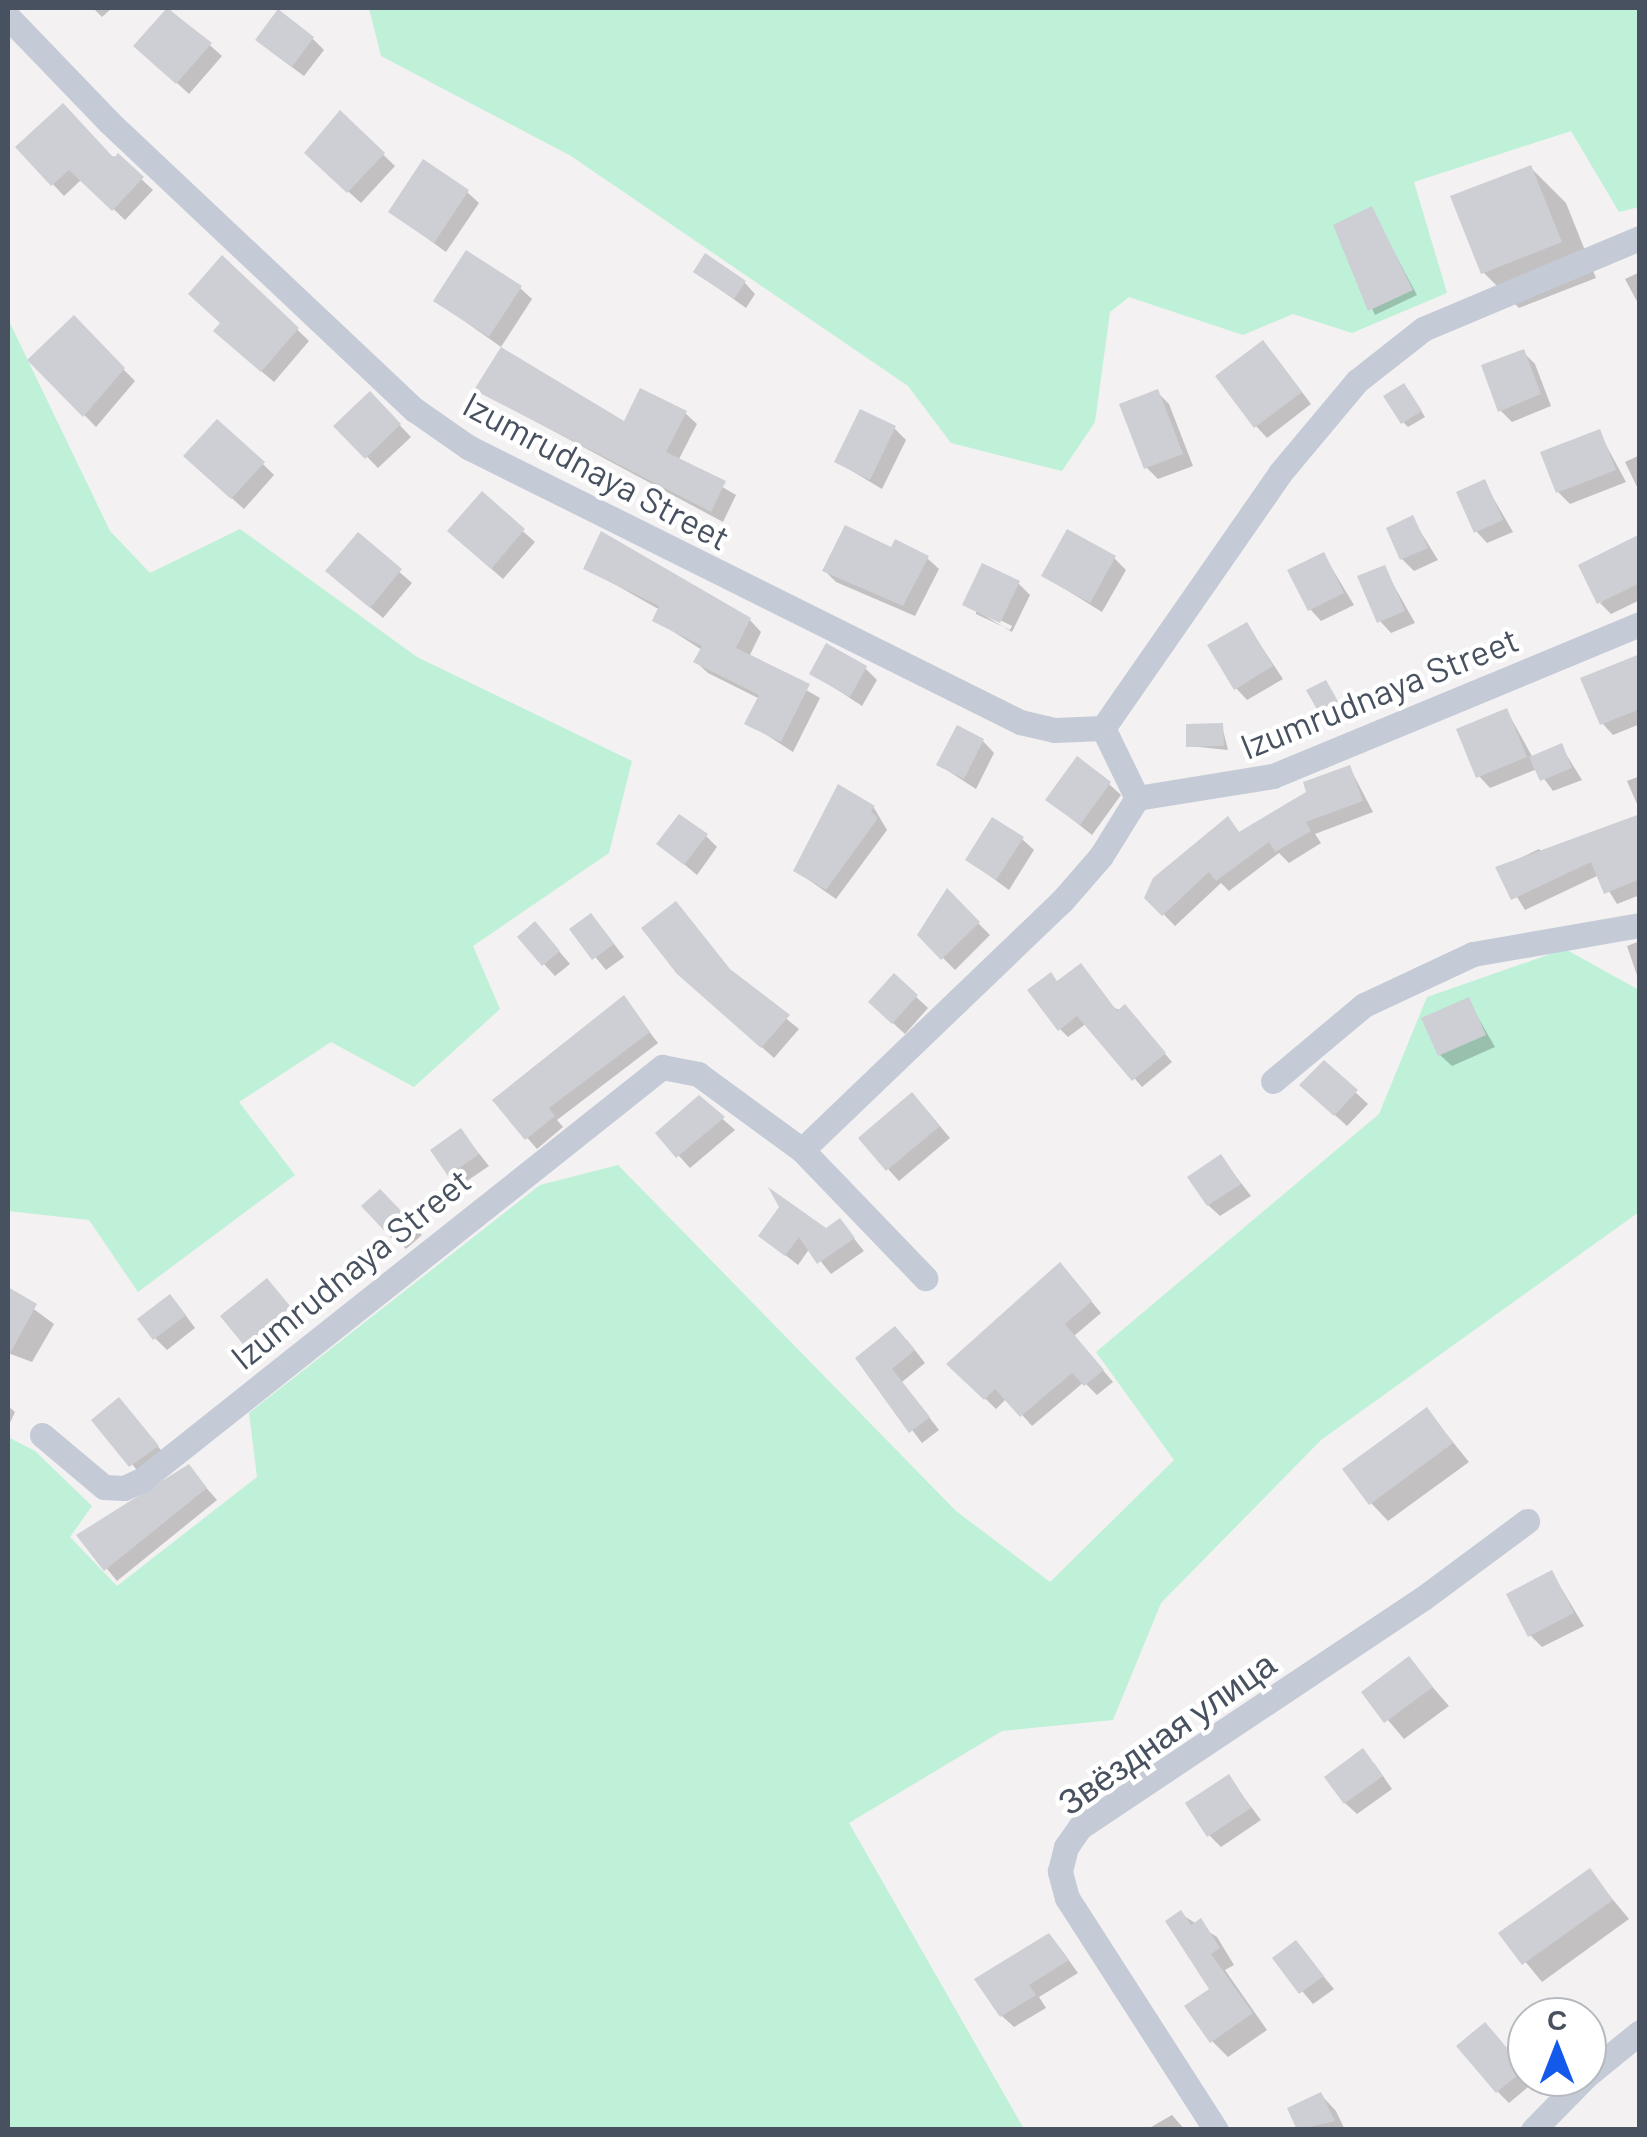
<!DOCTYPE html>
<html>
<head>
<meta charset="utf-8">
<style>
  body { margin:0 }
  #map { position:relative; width:1647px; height:2137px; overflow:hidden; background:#f3f1f1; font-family:Barlow,sans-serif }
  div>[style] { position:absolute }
  .green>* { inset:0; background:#bef1d8 }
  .shadow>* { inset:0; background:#0003 }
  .building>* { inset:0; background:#cdcfd5 }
  .minor>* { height:25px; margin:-12.5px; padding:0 12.5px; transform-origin:12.5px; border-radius:12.5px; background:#c4cbd6 }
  span { translate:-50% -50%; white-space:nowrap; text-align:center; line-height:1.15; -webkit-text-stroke:9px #fff; paint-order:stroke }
  .street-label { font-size:35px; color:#48515f }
  .frame { position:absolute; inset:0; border:10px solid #48515f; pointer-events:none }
  .north { position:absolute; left:1507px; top:1997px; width:100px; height:100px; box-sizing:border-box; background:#fff; border:2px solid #b6b9bf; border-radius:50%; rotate:0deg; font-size:28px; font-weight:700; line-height:40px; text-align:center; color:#48515f }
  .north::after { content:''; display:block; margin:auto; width:35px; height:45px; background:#1259ec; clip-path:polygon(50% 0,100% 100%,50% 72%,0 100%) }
</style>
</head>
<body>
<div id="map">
  <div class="green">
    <div style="clip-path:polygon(369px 8px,1639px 8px,1639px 207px,1619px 212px,1571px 131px,1414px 182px,1447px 293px,1352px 333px,1293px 314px,1243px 335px,1129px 297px,1110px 312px,1095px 422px,1062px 471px,951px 443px,908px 386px,571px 156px,381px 56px)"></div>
    <div style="clip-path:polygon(8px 319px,110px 531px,150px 573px,240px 529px,417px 657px,632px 761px,609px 853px,473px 946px,500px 1009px,414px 1087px,331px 1042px,239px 1102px,295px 1175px,138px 1292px,89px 1220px,8px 1211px)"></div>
    <div style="clip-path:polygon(1565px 949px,1639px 990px,1639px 1212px,1321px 1440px,1161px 1603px,1113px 1720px,1002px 1731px,849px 1823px,1024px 2129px,8px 2129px,8px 1437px,35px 1451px,92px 1506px,70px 1537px,117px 1586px,257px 1477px,249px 1413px,540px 1185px,618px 1165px,956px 1511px,1050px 1582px,1174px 1460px,1096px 1352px,1379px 1114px,1427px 997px)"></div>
  </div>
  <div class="shadow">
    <div style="clip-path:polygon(93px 8px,112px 8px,102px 17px)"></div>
    <div style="clip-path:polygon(169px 9px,222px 56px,189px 94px,137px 46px)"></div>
    <div style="clip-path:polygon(313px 39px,324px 50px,304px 76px,270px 51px)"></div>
    <div style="clip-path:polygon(340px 113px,395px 166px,361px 203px,319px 165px)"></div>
    <div style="clip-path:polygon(18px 147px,118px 157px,153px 190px,125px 220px,82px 179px,64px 196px)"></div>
    <div style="clip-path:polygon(1531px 168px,1566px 203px,1596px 278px,1519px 308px,1483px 272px)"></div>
    <div style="clip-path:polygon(467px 192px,479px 203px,446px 252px,391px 212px)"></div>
    <div style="clip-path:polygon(1371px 209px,1417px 295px,1375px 315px,1336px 226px)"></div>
    <div style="clip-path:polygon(223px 258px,309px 341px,274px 382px,228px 343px)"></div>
    <div style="clip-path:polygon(696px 272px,744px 282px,755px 294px,746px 308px)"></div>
    <div style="clip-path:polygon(1640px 272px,1640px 307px,1625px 279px)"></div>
    <div style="clip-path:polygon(520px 288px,532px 299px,501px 347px,436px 301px)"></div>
    <div style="clip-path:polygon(74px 319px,135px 381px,96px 427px,31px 360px)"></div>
    <div style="clip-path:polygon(1523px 352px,1535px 364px,1551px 406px,1512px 422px,1501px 411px)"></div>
    <div style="clip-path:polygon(1274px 355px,1311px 404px,1267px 438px,1256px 426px)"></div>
    <div style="clip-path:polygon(477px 390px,625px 424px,685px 413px,697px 424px,678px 461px,736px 495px,723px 522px)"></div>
    <div style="clip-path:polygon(1409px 391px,1425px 417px,1408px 427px,1403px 422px)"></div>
    <div style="clip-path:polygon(1157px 392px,1169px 404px,1193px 466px,1158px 479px,1146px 467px)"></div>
    <div style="clip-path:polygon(370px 394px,411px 437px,378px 468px,337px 426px)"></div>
    <div style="clip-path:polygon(894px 428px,906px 440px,882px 489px,837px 462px)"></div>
    <div style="clip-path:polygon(1599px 432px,1626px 482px,1570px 504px,1558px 492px)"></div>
    <div style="clip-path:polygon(1640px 455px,1640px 493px,1625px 462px)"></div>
    <div style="clip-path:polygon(263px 464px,274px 475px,244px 509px,198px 468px)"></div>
    <div style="clip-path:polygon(1484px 482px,1513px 532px,1487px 543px,1476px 531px)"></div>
    <div style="clip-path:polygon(482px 495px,535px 542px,503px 579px,462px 543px)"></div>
    <div style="clip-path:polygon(1412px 518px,1438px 560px,1414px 571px,1402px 559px)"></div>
    <div style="clip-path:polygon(358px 536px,412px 583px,383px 618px,340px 582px)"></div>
    <div style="clip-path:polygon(892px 550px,927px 558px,939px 569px,915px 616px,836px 582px,825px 571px)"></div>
    <div style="clip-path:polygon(1324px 555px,1354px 605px,1321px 621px,1310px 609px)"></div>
    <div style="clip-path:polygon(1114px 558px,1126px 570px,1102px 612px,1044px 576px)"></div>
    <div style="clip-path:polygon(586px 568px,750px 620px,761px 632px,749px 657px,820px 698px,793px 752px,748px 723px,760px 699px,708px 673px,696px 662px,702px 650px,655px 620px,660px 610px)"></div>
    <div style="clip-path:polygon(1384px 568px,1415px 623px,1391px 633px,1380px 621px)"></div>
    <div style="clip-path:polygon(1640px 570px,1640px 600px,1611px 614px,1600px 603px)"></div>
    <div style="clip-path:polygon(evenodd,1018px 583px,1030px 595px,1012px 632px,965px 604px,1018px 583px,976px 608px,1012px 626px,1010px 630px,976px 614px,976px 608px)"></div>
    <div style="clip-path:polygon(1247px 625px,1283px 679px,1247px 700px,1236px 688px)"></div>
    <div style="clip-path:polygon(1640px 657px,1640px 724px,1613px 735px,1602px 723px)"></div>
    <div style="clip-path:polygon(865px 668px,877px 680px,862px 706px,812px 673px)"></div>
    <div style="clip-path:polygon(1326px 683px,1346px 715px,1330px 724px,1325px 719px)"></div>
    <div style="clip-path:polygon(1507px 711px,1533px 758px,1561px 746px,1582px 780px,1553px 791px,1537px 769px,1490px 788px,1479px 776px)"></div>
    <div style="clip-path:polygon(1222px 726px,1228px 750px,1189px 746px)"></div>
    <div style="clip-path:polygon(983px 741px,994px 753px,976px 789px,939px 765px)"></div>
    <div style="clip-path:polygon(1350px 768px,1373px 812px,1315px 834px,1321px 843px,1289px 863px,1279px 853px,1229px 891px,1221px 883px,1175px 926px,1147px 897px,1227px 820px,1240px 833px)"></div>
    <div style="clip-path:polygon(1640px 776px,1640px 811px,1627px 781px)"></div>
    <div style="clip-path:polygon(1109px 784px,1121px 795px,1092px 835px,1048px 800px)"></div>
    <div style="clip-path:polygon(839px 788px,874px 808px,887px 830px,836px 899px,796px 871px)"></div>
    <div style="clip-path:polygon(706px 836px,717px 847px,697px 875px,660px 844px)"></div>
    <div style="clip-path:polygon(1022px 839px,1034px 850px,1009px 890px,968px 860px)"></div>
    <div style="clip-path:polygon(1539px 849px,1545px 855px,1640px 850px,1640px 895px,1617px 904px,1599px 875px,1525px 910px,1499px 868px)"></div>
    <div style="clip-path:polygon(947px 892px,990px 935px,955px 970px,920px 935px)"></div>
    <div style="clip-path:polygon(602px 928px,624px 957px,606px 970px,573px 930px)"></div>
    <div style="clip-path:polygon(546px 936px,570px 964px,555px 976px,544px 964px)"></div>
    <div style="clip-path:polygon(1640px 941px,1640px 984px,1627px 946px)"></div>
    <div style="clip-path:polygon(894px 976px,928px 1008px,905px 1034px,882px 1013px)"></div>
    <div style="clip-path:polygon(735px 977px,799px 1029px,774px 1058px,692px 985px)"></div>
    <div style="clip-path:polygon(1058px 983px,1133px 1016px,1172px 1062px,1142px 1087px,1087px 1023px,1068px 1037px,1060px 1029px)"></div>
    <div style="clip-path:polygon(624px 999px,658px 1043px,557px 1120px,563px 1127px,537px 1149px,495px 1101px)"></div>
    <div style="clip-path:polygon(1468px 1000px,1495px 1047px,1452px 1066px,1440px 1055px)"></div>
    <div style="clip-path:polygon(1324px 1063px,1368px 1104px,1347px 1126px,1314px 1096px)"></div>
    <div style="clip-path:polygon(699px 1098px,735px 1130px,690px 1168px,658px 1133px)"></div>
    <div style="clip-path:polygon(924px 1107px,950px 1138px,899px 1181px,888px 1169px)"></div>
    <div style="clip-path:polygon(461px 1131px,489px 1166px,461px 1185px,449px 1174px)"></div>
    <div style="clip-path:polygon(1221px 1157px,1251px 1196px,1220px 1216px,1208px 1205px)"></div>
    <div style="clip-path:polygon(380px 1192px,422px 1235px,406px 1249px,365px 1206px)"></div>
    <div style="clip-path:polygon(840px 1221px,864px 1251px,831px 1274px,810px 1248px,798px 1265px,761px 1236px,826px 1231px)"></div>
    <div style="clip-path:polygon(1071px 1277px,1101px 1313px,1074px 1336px,1113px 1382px,1097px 1395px,1084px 1382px,1032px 1426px,1007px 1398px,996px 1409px,950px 1364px)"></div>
    <div style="clip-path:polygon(8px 1290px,54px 1324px,32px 1362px,8px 1353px)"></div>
    <div style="clip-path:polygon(278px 1292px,304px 1324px,260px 1359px,223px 1316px)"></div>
    <div style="clip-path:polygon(181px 1309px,195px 1328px,167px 1350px,155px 1338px)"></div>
    <div style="clip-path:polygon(907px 1340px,925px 1363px,902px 1382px,939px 1430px,922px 1443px,858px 1359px)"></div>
    <div style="clip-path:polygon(8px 1406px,15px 1412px,8px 1427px)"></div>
    <div style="clip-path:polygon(1427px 1410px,1469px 1462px,1388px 1521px,1371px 1503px)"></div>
    <div style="clip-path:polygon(130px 1412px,168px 1459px,143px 1477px,94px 1420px)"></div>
    <div style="clip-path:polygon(188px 1467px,217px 1500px,117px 1581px,80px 1536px)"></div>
    <div style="clip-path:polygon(1552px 1573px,1584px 1626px,1542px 1647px,1530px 1635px)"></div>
    <div style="clip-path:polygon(1408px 1659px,1449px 1706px,1404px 1739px,1365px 1693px)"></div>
    <div style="clip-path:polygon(1374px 1763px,1392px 1789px,1357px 1814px,1345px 1803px)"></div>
    <div style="clip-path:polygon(1229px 1778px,1261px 1820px,1221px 1847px,1209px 1835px)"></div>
    <div style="clip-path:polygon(1589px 1871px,1629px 1919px,1542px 1982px,1502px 1933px)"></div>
    <div style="clip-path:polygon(1181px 1914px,1217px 1937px,1234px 1965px,1225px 1970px,1267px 2030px,1228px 2057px,1212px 2041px,1212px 1990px)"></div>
    <div style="clip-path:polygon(1296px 1943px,1334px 1989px,1313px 2004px,1275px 1959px)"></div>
    <div style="clip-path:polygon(1060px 1948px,1078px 1973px,1039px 1997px,1046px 2008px,1014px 2027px,1002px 2016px)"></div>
    <div style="clip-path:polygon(1496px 2036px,1534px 2082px,1509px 2103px,1498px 2092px)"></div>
    <div style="clip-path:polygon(1321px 2095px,1336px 2111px,1345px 2130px,1299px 2130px,1290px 2110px)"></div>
    <div style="clip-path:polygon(1172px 2115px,1185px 2130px,1146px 2130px)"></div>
  </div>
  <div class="building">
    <div style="clip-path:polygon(167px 8px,212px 43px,176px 84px,133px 46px)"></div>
    <div style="clip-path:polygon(278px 9px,314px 37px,292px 67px,255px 40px)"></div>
    <div style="clip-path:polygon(63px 103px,114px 158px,118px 153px,144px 177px,112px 211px,69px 170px,51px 186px,15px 147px)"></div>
    <div style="clip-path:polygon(340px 110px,385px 153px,347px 193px,304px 153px)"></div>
    <div style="clip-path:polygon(423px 159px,469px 190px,434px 243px,388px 212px)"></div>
    <div style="clip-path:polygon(1531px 165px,1562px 242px,1481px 274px,1450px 196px)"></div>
    <div style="clip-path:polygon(1372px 206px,1413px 290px,1368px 311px,1333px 225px)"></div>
    <div style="clip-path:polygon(466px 250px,522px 286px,489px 337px,433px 301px)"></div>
    <div style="clip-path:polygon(705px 253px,746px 281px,734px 299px,693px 272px)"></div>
    <div style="clip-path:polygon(222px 255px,299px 328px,261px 372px,213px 331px,220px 323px,188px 294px)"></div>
    <div style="clip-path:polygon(74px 315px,125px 368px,83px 417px,27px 360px)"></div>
    <div style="clip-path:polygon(1263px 340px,1302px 392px,1254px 428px,1215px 376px)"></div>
    <div style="clip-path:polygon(501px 347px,624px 421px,640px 388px,687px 411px,666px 452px,726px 481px,711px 512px,474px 390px)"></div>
    <div style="clip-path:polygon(1524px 349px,1541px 394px,1498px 412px,1481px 365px)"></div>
    <div style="clip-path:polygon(1404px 383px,1422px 411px,1401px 424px,1383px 396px)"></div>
    <div style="clip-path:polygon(1158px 389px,1183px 454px,1144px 469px,1119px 404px)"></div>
    <div style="clip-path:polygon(370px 391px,401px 424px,365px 459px,333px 426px)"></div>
    <div style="clip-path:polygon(860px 409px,896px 426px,870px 480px,834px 462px)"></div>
    <div style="clip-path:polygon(217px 419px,265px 462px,231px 499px,183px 456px)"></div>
    <div style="clip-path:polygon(1600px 429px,1616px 470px,1556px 493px,1540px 452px)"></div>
    <div style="clip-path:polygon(1485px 479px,1503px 520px,1474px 533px,1456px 492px)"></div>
    <div style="clip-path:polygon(482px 491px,525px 529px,491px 569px,447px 531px)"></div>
    <div style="clip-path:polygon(1413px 515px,1428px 548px,1400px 560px,1386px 528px)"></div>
    <div style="clip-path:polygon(845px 525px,891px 547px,895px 539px,929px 556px,903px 606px,822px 571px)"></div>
    <div style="clip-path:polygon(1067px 529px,1116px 556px,1090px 603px,1041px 576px)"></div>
    <div style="clip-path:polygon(601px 531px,751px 618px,736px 648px,810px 684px,781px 742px,744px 724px,759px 695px,693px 662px,702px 646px,652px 621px,659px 606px,583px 569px)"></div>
    <div style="clip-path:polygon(358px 532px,402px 569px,370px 608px,325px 571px)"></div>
    <div style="clip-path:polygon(1640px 534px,1640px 583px,1597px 604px,1578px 565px)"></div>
    <div style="clip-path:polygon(1324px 552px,1344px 593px,1308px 611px,1287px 570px)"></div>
    <div style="clip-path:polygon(982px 563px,1020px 581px,1000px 623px,962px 605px)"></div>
    <div style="clip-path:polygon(1385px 565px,1405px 611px,1377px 623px,1357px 576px)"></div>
    <div style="clip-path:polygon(1247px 622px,1273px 666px,1234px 690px,1207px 645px)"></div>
    <div style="clip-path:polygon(826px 643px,867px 666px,850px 697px,809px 674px)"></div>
    <div style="clip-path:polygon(1640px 654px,1640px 709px,1600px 725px,1580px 678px)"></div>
    <div style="clip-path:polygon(1326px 680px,1343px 710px,1323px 720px,1306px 690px)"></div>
    <div style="clip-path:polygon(1507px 708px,1527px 757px,1476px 778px,1456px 729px)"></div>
    <div style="clip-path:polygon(1223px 723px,1224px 746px,1186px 747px,1186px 724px)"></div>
    <div style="clip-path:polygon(957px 725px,984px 739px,964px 779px,936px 765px)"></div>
    <div style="clip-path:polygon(1562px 743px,1572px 768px,1540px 781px,1529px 757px)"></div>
    <div style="clip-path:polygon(1077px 756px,1111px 782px,1080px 825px,1045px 800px)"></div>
    <div style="clip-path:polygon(1350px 765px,1363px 801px,1306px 822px,1311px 831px,1275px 852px,1269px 842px,1216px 881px,1209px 872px,1162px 916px,1144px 898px,1153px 878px,1228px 816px,1239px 832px,1306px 792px,1303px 782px)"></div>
    <div style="clip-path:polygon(838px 784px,875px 806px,871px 811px,878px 818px,826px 890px,793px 871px)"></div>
    <div style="clip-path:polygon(679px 814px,708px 834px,684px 865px,656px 844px)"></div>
    <div style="clip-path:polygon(1640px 814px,1640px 879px,1604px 894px,1591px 862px,1511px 900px,1495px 867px)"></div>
    <div style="clip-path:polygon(992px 817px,1024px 837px,996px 880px,965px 860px)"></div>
    <div style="clip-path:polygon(947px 888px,980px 922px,941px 960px,917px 935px)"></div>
    <div style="clip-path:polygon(676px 901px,730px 969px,790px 1015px,761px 1048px,677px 974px,641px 928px)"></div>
    <div style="clip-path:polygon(591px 913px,614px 944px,592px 960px,569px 929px)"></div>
    <div style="clip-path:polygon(535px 921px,560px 951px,542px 966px,517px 937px)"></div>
    <div style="clip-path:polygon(1081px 963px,1117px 1011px,1125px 1004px,1166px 1053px,1132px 1081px,1077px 1016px,1058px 1031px,1027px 990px,1051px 972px,1057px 981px)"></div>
    <div style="clip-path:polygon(894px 973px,918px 995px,892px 1024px,868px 1002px)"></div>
    <div style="clip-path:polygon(624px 995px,650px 1032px,549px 1108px,555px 1116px,525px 1140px,492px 1100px)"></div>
    <div style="clip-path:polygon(1469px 997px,1486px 1035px,1438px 1056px,1421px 1018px)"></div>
    <div style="clip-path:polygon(1324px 1060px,1358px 1090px,1334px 1116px,1299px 1085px)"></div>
    <div style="clip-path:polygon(912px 1092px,940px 1126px,886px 1171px,858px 1138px)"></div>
    <div style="clip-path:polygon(699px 1095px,725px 1117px,676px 1158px,655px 1133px)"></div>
    <div style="clip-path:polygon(461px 1128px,479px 1154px,448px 1176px,430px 1150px)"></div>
    <div style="clip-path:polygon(1221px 1154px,1241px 1184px,1207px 1206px,1187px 1177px)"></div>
    <div style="clip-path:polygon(768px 1187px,826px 1228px,840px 1218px,855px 1238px,817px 1264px,799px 1237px,785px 1256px,758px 1236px,779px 1207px)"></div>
    <div style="clip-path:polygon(380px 1189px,412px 1222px,393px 1240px,361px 1206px)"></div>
    <div style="clip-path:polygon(1060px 1262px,1092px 1301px,1065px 1324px,1104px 1370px,1084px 1386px,1072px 1373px,1020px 1417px,995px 1389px,984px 1400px,946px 1364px)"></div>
    <div style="clip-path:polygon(267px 1278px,294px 1311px,247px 1349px,220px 1316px)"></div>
    <div style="clip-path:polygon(8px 1287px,37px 1304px,8px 1357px)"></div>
    <div style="clip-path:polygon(170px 1294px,186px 1315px,153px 1340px,137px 1319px)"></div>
    <div style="clip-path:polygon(895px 1326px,915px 1350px,892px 1369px,930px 1417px,909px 1433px,855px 1358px)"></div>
    <div style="clip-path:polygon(119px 1397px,159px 1446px,129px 1467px,91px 1420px)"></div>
    <div style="clip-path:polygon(1427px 1407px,1453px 1443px,1369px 1505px,1342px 1469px)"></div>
    <div style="clip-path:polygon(189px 1464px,207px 1488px,104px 1571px,76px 1535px)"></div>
    <div style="clip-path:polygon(1552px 1570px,1574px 1613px,1528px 1637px,1506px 1594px)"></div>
    <div style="clip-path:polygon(1409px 1656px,1433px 1687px,1384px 1723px,1361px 1692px)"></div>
    <div style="clip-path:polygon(1363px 1748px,1383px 1776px,1344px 1804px,1324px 1777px)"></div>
    <div style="clip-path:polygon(1229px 1774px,1251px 1808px,1207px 1837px,1185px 1803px)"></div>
    <div style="clip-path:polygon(1590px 1868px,1613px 1900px,1522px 1965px,1498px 1933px)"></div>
    <div style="clip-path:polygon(1181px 1910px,1191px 1925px,1201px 1918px,1220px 1948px,1211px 1954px,1253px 2013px,1210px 2043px,1184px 2006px,1209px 1989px,1165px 1921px)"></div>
    <div style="clip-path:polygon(1049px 1933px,1069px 1960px,1029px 1985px,1036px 1995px,1000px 2017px,974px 1979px)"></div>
    <div style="clip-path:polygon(1296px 1940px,1324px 1976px,1299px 1994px,1272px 1958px)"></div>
    <div style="clip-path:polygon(1485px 2022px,1525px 2069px,1496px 2093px,1456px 2046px)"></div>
    <div style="clip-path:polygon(1321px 2092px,1335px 2121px,1297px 2130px,1287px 2108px)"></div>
  </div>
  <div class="minor">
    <div style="left:8px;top:17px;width:146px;rotate:46.1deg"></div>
    <div style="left:109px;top:122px;width:420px;rotate:43.3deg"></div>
    <div style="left:415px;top:410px;width:65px;rotate:34.9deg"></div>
    <div style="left:468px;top:447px;width:617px;rotate:26.48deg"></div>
    <div style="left:1020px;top:722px;width:35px;rotate:13deg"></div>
    <div style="left:1054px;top:730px;width:49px;rotate:-2.3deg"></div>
    <div style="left:1103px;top:728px;width:78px;rotate:64.1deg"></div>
    <div style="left:1103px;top:728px;width:310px;rotate:-55.2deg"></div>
    <div style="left:1280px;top:473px;width:120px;rotate:-50.1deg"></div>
    <div style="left:1357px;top:381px;width:84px;rotate:-38.2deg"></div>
    <div style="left:1423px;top:329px;width:235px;rotate:-22.8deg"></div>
    <div style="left:1273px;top:1081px;width:119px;rotate:-39.9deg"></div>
    <div style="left:1364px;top:1005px;width:120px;rotate:-25.1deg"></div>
    <div style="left:1473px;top:954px;width:169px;rotate:-9.9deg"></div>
    <div style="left:802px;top:1150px;width:359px;rotate:-43.8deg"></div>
    <div style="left:1061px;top:902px;width:61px;rotate:-49deg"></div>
    <div style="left:1101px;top:856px;width:68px;rotate:-58.2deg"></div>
    <div style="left:1137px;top:798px;width:138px;rotate:-9.2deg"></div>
    <div style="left:1273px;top:776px;width:397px;rotate:-22.5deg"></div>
    <div style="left:42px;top:1435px;width:81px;rotate:40deg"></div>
    <div style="left:104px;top:1487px;width:20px;rotate:3deg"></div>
    <div style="left:124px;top:1488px;width:21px;rotate:-25deg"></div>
    <div style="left:143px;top:1479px;width:663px;rotate:-38.44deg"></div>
    <div style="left:662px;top:1067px;width:37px;rotate:11deg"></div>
    <div style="left:698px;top:1074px;width:129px;rotate:36.2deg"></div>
    <div style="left:802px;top:1150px;width:178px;rotate:46.1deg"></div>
    <div style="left:1587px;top:2075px;width:68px;rotate:-39.1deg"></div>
    <div style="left:1216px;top:2130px;width:276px;rotate:-122.7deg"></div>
    <div style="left:1067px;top:1898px;width:28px;rotate:-105deg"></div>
    <div style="left:1060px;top:1871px;width:25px;rotate:-76deg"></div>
    <div style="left:1066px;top:1847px;width:24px;rotate:-55deg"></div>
    <div style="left:1080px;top:1827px;width:411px;rotate:-33.7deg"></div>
    <div style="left:1422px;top:1599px;width:131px;rotate:-36.6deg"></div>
    <div style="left:1533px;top:2130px;width:74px;rotate:-45.5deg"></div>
  </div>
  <div class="street-label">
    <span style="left:597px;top:470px;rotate:28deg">Izumrudnaya Street</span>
    <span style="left:1379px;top:692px;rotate:-22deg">Izumrudnaya Street</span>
    <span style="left:350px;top:1268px;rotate:-39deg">Izumrudnaya Street</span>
    <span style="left:1166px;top:1732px;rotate:-35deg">Звёздная улица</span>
  </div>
  <div class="frame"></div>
  <div class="north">С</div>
</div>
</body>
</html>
